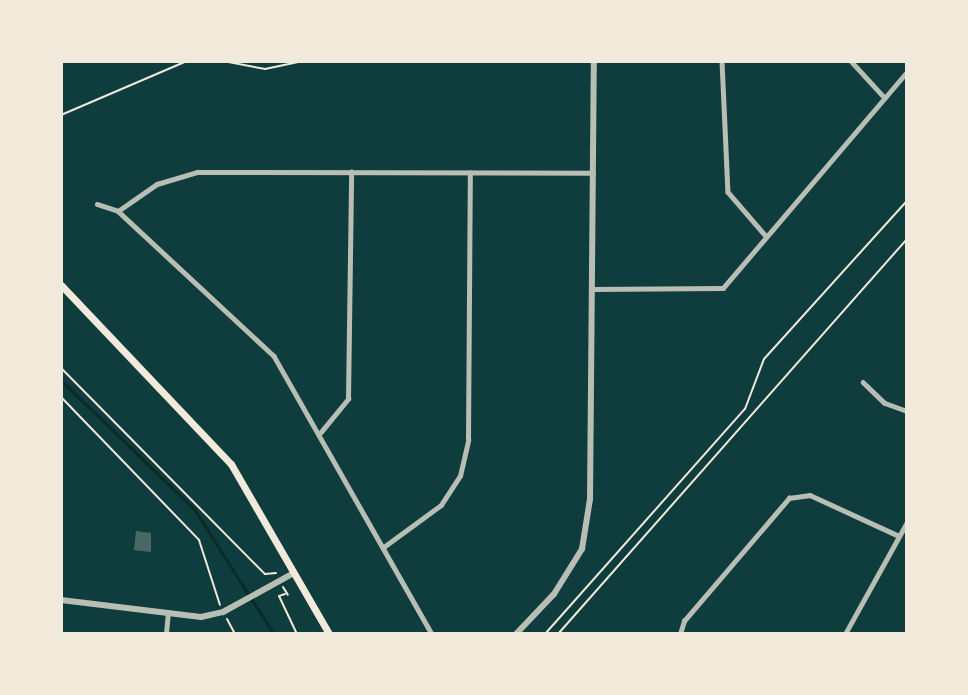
<!DOCTYPE html>
<html>
<head>
<meta charset="utf-8">
<style>
  body { margin:0 }
  #map { position:relative; width:968px; height:695px; overflow:hidden; background:#0f3d3e; font-family:Barlow,sans-serif }
  div>[style] { position:absolute }
  .stream>* { height:2.5px; margin:-1.25px; padding:0 1.25px; transform-origin:1.25px; border-radius:1.25px; background:#0a2a2b }
  .building>* { inset:0; background:#486865 }
  .path>* { height:2px; margin:-1px; padding:0 1px; transform-origin:1px; border-radius:1px; background:#f1e9da }
  .minor>* { height:4.5px; margin:-2.25px; padding:0 2.25px; transform-origin:2.25px; border-radius:2.25px; background:#b8beb3 }
  .tertiary>* { height:6px; margin:-3px; padding:0 3px; transform-origin:3px; border-radius:3px; background:#b8beb3 }
  .secondary>* { height:7px; margin:-3.5px; padding:0 3.5px; transform-origin:3.5px; border-radius:3.5px; background:#f1e9da }
  span { translate:-50% -50%; white-space:nowrap; text-align:center; line-height:1.15; -webkit-text-stroke:6px #f1e9da; paint-order:stroke }
  .frame { position:absolute; inset:0; border:63px solid #f1e9da; pointer-events:none }
</style>
</head>
<body>
<div id="map">
  <div class="stream">
    <div style="left:61px;top:380px;width:187px;rotate:44.1deg"></div>
    <div style="left:195px;top:510px;width:147px;rotate:57.5deg"></div>
  </div>
  <div class="building">
    <div style="clip-path:polygon(136px 531px,151px 533px,151px 552px,134px 550px)"></div>
  </div>
  <div class="path">
    <div style="left:223px;top:61px;width:43px;rotate:10.8deg"></div>
    <div style="left:265px;top:69px;width:40px;rotate:-12deg"></div>
    <div style="left:61px;top:115px;width:137px;rotate:-23.2deg"></div>
    <div style="left:61px;top:368px;width:290px;rotate:45.3deg"></div>
    <div style="left:265px;top:574px;width:11px;rotate:-5deg"></div>
    <div style="left:61px;top:397px;width:199px;rotate:46deg"></div>
    <div style="left:199px;top:540px;width:68px;rotate:72.1deg"></div>
    <div style="left:283px;top:587px;width:9px;rotate:58deg"></div>
    <div style="left:285px;top:594px;width:6px;rotate:162deg"></div>
    <div style="left:279px;top:596px;width:42px;rotate:64.7deg"></div>
    <div style="left:227px;top:619px;width:17px;rotate:62deg"></div>
    <div style="left:545px;top:634px;width:301px;rotate:-48.4deg"></div>
    <div style="left:745px;top:409px;width:53px;rotate:-69.2deg"></div>
    <div style="left:764px;top:359px;width:213px;rotate:-47.9deg"></div>
    <div style="left:558px;top:634px;width:527px;rotate:-48.54deg"></div>
  </div>
  <div class="minor">
    <div style="left:722px;top:61px;width:131px;rotate:87.4deg"></div>
    <div style="left:728px;top:192px;width:58px;rotate:49.2deg"></div>
    <div style="left:851px;top:61px;width:50px;rotate:47.4deg"></div>
    <div style="left:97px;top:204px;width:22px;rotate:18deg"></div>
    <div style="left:118px;top:211px;width:213px;rotate:42.9deg"></div>
    <div style="left:274px;top:356px;width:320px;rotate:60.4deg"></div>
    <div style="left:118px;top:211px;width:47px;rotate:-34.7deg"></div>
    <div style="left:157px;top:184px;width:42px;rotate:-16.7deg"></div>
    <div style="left:197px;top:172px;width:396px;rotate:0.1deg"></div>
    <div style="left:593px;top:289px;width:130px;rotate:-0.4deg"></div>
    <div style="left:723px;top:288px;width:284px;rotate:-49.6deg"></div>
    <div style="left:863px;top:382px;width:30px;rotate:44deg"></div>
    <div style="left:885px;top:403px;width:23px;rotate:20deg"></div>
    <div style="left:321px;top:432px;width:43px;rotate:-50.7deg"></div>
    <div style="left:348px;top:399px;width:227px;rotate:-89.2deg"></div>
    <div style="left:385px;top:546px;width:69px;rotate:-36.2deg"></div>
    <div style="left:441px;top:505px;width:35px;rotate:-57deg"></div>
    <div style="left:460px;top:476px;width:37px;rotate:-77deg"></div>
    <div style="left:468px;top:440px;width:267px;rotate:-89.6deg"></div>
    <div style="left:166px;top:634px;width:21px;rotate:-85deg"></div>
    <div style="left:680px;top:634px;width:14px;rotate:-73deg"></div>
    <div style="left:684px;top:621px;width:162px;rotate:-49.5deg"></div>
    <div style="left:789px;top:498px;width:21px;rotate:-8deg"></div>
    <div style="left:810px;top:495px;width:98px;rotate:24.7deg"></div>
    <div style="left:845px;top:634px;width:128px;rotate:-61deg"></div>
  </div>
  <div class="tertiary">
    <div style="left:61px;top:600px;width:141px;rotate:6.9deg"></div>
    <div style="left:201px;top:617px;width:23px;rotate:-13deg"></div>
    <div style="left:223px;top:612px;width:81px;rotate:-28.8deg"></div>
    <div style="left:516px;top:634px;width:55px;rotate:-46.5deg"></div>
    <div style="left:554px;top:594px;width:53px;rotate:-58.1deg"></div>
    <div style="left:582px;top:549px;width:51px;rotate:-80.9deg"></div>
    <div style="left:590px;top:499px;width:438px;rotate:-89.5deg"></div>
  </div>
  <div class="secondary">
    <div style="left:61px;top:285px;width:247px;rotate:46.5deg"></div>
    <div style="left:231px;top:464px;width:196px;rotate:60deg"></div>
  </div>
  <div class="frame"></div>
</div>
</body>
</html>
